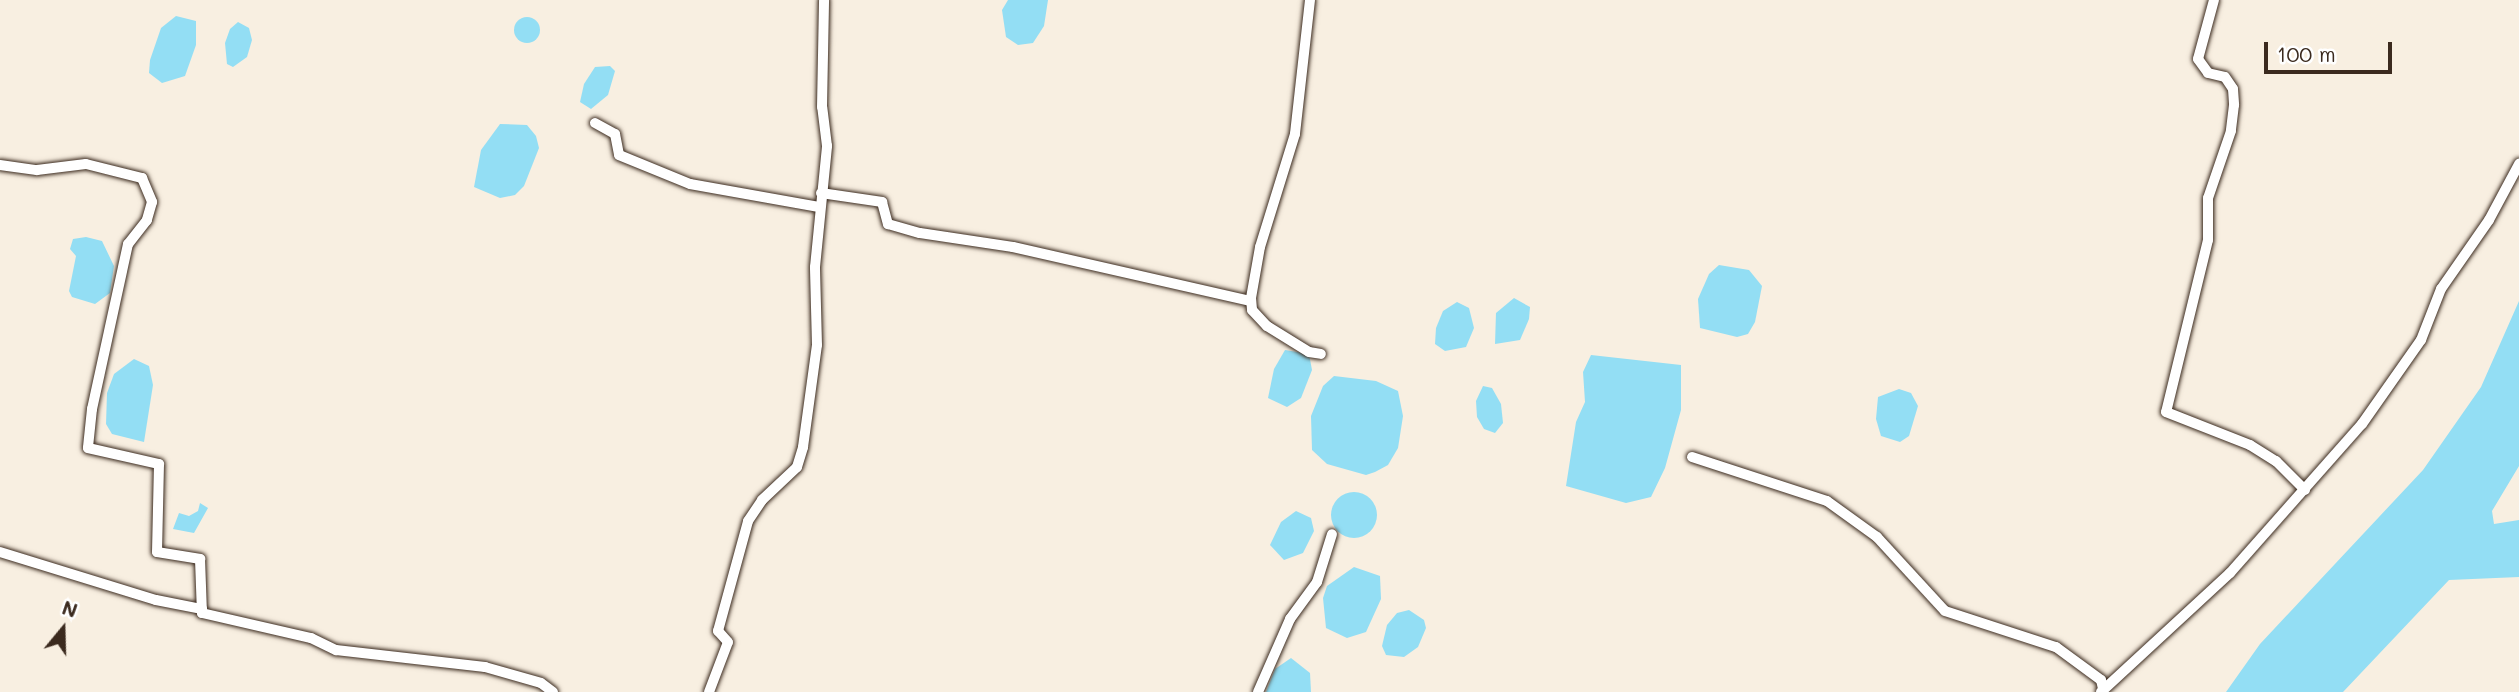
<!DOCTYPE html>
<html>
<head>
<meta charset="utf-8">
<style>
  body { margin:0 }
  #map { position:relative; width:2519px; height:692px; overflow:hidden; background:#f8efe1; font-family:Mali,sans-serif }
  div>[style] { position:absolute }
  .water>* { inset:0; background:#93def4 }
  .round { border-radius:50% }
  .roads { filter:drop-shadow(0 0 2px #3b2a1e) drop-shadow(0 0 2px #3b2a1e) }
  .minor>* { height:10px; margin:-5px; padding:0 5px; transform-origin:5px; border-radius:5px; background:#fff }
  span { translate:-50% -50%; white-space:nowrap; text-align:center; line-height:1.15; -webkit-text-stroke:7px #fff; paint-order:stroke }
  .north { position:absolute; left:28px; top:594px; width:70px; height:70px; -webkit-text-stroke:5px #fff; paint-order:stroke; rotate:19deg; font-size:19px; font-weight:700; line-height:28px; text-align:center; color:#3b2a1e }
  .north::after { content:''; display:block; margin:auto; width:24px; height:32px; background:#3b2a1e; clip-path:polygon(50% 0,100% 100%,50% 72%,0 100%) }
  .scale { position:absolute; left:2264px; top:42px; width:128px; height:32px; box-sizing:border-box; border:4px solid #3b2a1e; border-top:0; padding-left:9px; font-size:21px; line-height:24px; white-space:nowrap; color:#3b2a1e; -webkit-text-stroke:5px #fff; paint-order:stroke }
</style>
</head>
<body>
<div id="map">
  <div class="water">
    <div style="clip-path:polygon(1008px 0,1048px 0,1044px 26px,1033px 43px,1018px 45px,1006px 37px,1002px 10px)"></div>
    <div style="clip-path:polygon(176px 16px,196px 21px,196px 45px,185px 76px,162px 83px,149px 73px,150px 60px,161px 28px)"></div>
    <div class="round" style="left:514px;top:17px;width:26px;height:26px"></div>
    <div style="clip-path:polygon(238px 22px,249px 28px,252px 40px,247px 57px,233px 67px,227px 64px,225px 43px,230px 29px)"></div>
    <div style="clip-path:polygon(610px 66px,615px 71px,608px 95px,591px 109px,580px 102px,584px 84px,595px 67px)"></div>
    <div style="clip-path:polygon(500px 124px,527px 125px,536px 136px,539px 148px,524px 186px,515px 195px,500px 198px,474px 187px,481px 150px)"></div>
    <div style="clip-path:polygon(86px 237px,102px 241px,114px 266px,110px 293px,95px 304px,72px 297px,69px 291px,76px 256px,70px 249px,73px 239px)"></div>
    <div style="clip-path:polygon(1719px 265px,1749px 270px,1762px 286px,1755px 322px,1748px 334px,1737px 337px,1700px 328px,1698px 299px,1709px 274px)"></div>
    <div style="clip-path:polygon(1514px 298px,1530px 307px,1529px 319px,1520px 340px,1495px 344px,1496px 313px)"></div>
    <div style="clip-path:polygon(2519px 301px,2519px 466px,2492px 511px,2494px 524px,2519px 520px,2519px 577px,2449px 580px,2343px 692px,2226px 692px,2260px 644px,2423px 470px,2481px 387px)"></div>
    <div style="clip-path:polygon(1457px 302px,1469px 308px,1474px 328px,1466px 347px,1445px 351px,1435px 344px,1436px 328px,1443px 311px)"></div>
    <div style="clip-path:polygon(1285px 350px,1309px 354px,1312px 370px,1301px 398px,1287px 407px,1268px 398px,1274px 369px)"></div>
    <div style="clip-path:polygon(1591px 355px,1681px 365px,1681px 410px,1665px 468px,1651px 497px,1626px 503px,1566px 486px,1576px 422px,1585px 402px,1583px 372px)"></div>
    <div style="clip-path:polygon(134px 359px,149px 366px,153px 385px,144px 442px,112px 434px,106px 424px,107px 393px,114px 374px)"></div>
    <div style="clip-path:polygon(1334px 376px,1376px 381px,1398px 391px,1403px 416px,1398px 448px,1388px 465px,1375px 472px,1366px 475px,1327px 464px,1312px 450px,1311px 416px,1323px 386px)"></div>
    <div style="clip-path:polygon(1483px 386px,1492px 388px,1501px 404px,1503px 423px,1495px 433px,1484px 429px,1477px 417px,1476px 401px)"></div>
    <div style="clip-path:polygon(1899px 389px,1911px 393px,1918px 406px,1909px 436px,1900px 442px,1881px 436px,1876px 419px,1878px 397px)"></div>
    <div class="round" style="left:1331px;top:492px;width:46px;height:46px"></div>
    <div style="clip-path:polygon(200px 503px,208px 508px,194px 533px,173px 529px,179px 513px,189px 516px,198px 511px)"></div>
    <div style="clip-path:polygon(1296px 511px,1311px 518px,1314px 531px,1303px 553px,1284px 560px,1270px 545px,1281px 522px)"></div>
    <div style="clip-path:polygon(1354px 567px,1380px 576px,1381px 599px,1366px 632px,1347px 638px,1326px 628px,1323px 598px,1327px 586px)"></div>
    <div style="clip-path:polygon(1409px 610px,1424px 620px,1426px 628px,1418px 647px,1404px 657px,1386px 655px,1382px 646px,1387px 625px,1397px 613px)"></div>
    <div style="clip-path:polygon(1291px 658px,1310px 673px,1311px 692px,1266px 692px,1275px 669px)"></div>
  </div>
  <div class="roads">
    <div class="minor">
      <div style="left:1310px;top:0;width:135px;rotate:96.4deg"></div>
      <div style="left:1295px;top:134px;width:118px;rotate:107.2deg"></div>
      <div style="left:1260px;top:247px;width:52px;rotate:100deg"></div>
      <div style="left:1251px;top:298px;width:12px;rotate:85deg"></div>
      <div style="left:1252px;top:310px;width:22px;rotate:47deg"></div>
      <div style="left:1267px;top:326px;width:49px;rotate:31.8deg"></div>
      <div style="left:1309px;top:352px;width:12px;rotate:9deg"></div>
      <div style="left:2214px;top:0;width:61px;rotate:105.2deg"></div>
      <div style="left:2198px;top:59px;width:17px;rotate:54deg"></div>
      <div style="left:2208px;top:73px;width:17px;rotate:13deg"></div>
      <div style="left:2225px;top:77px;width:14px;rotate:56deg"></div>
      <div style="left:2233px;top:89px;width:16px;rotate:86deg"></div>
      <div style="left:2234px;top:105px;width:26px;rotate:97deg"></div>
      <div style="left:2231px;top:131px;width:71px;rotate:108.9deg"></div>
      <div style="left:2208px;top:198px;width:42px;rotate:90deg"></div>
      <div style="left:2208px;top:240px;width:177px;rotate:103.7deg"></div>
      <div style="left:2166px;top:412px;width:90px;rotate:21.4deg"></div>
      <div style="left:2250px;top:445px;width:31px;rotate:32deg"></div>
      <div style="left:2276px;top:461px;width:41px;rotate:45deg"></div>
      <div style="left:595px;top:123px;width:23px;rotate:29deg"></div>
      <div style="left:615px;top:134px;width:21px;rotate:79deg"></div>
      <div style="left:619px;top:155px;width:77px;rotate:22.2deg"></div>
      <div style="left:690px;top:184px;width:131px;rotate:10.1deg"></div>
      <div style="left:0;top:165px;width:37px;rotate:8deg"></div>
      <div style="left:37px;top:170px;width:49px;rotate:-7deg"></div>
      <div style="left:86px;top:164px;width:58px;rotate:14deg"></div>
      <div style="left:142px;top:178px;width:26px;rotate:67deg"></div>
      <div style="left:152px;top:202px;width:19px;rotate:106deg"></div>
      <div style="left:147px;top:220px;width:31px;rotate:128deg"></div>
      <div style="left:128px;top:244px;width:169px;rotate:102.3deg"></div>
      <div style="left:92px;top:409px;width:39px;rotate:96deg"></div>
      <div style="left:88px;top:448px;width:73px;rotate:12.7deg"></div>
      <div style="left:159px;top:464px;width:88px;rotate:91.3deg"></div>
      <div style="left:157px;top:552px;width:44px;rotate:9.2deg"></div>
      <div style="left:200px;top:559px;width:54px;rotate:87.9deg"></div>
      <div style="left:202px;top:613px;width:112px;rotate:12.9deg"></div>
      <div style="left:311px;top:638px;width:28px;rotate:26deg"></div>
      <div style="left:336px;top:650px;width:150px;rotate:6.5deg"></div>
      <div style="left:485px;top:667px;width:58px;rotate:15.9deg"></div>
      <div style="left:541px;top:683px;width:15px;rotate:37deg"></div>
      <div style="left:821px;top:193px;width:62px;rotate:8.4deg"></div>
      <div style="left:882px;top:202px;width:23px;rotate:75deg"></div>
      <div style="left:888px;top:224px;width:33px;rotate:16deg"></div>
      <div style="left:920px;top:233px;width:94px;rotate:8.6deg"></div>
      <div style="left:1013px;top:247px;width:244px;rotate:12.8deg"></div>
      <div style="left:1692px;top:457px;width:142px;rotate:18.1deg"></div>
      <div style="left:1827px;top:501px;width:62px;rotate:35.8deg"></div>
      <div style="left:1877px;top:537px;width:100px;rotate:47.4deg"></div>
      <div style="left:1945px;top:611px;width:117px;rotate:18deg"></div>
      <div style="left:2056px;top:647px;width:56px;rotate:36.3deg"></div>
      <div style="left:2101px;top:680px;width:9px;rotate:77deg"></div>
      <div style="left:0;top:552px;width:163px;rotate:17.1deg"></div>
      <div style="left:156px;top:600px;width:47px;rotate:11.1deg"></div>
      <div style="left:709px;top:692px;width:53px;rotate:-69.2deg"></div>
      <div style="left:728px;top:642px;width:15px;rotate:-132deg"></div>
      <div style="left:718px;top:631px;width:114px;rotate:-74.7deg"></div>
      <div style="left:748px;top:521px;width:25px;rotate:-56deg"></div>
      <div style="left:762px;top:500px;width:48px;rotate:-43.3deg"></div>
      <div style="left:797px;top:467px;width:21px;rotate:-73deg"></div>
      <div style="left:803px;top:447px;width:103px;rotate:-82.2deg"></div>
      <div style="left:817px;top:345px;width:78px;rotate:-91.5deg"></div>
      <div style="left:815px;top:267px;width:122px;rotate:-84.3deg"></div>
      <div style="left:827px;top:146px;width:39px;rotate:-97deg"></div>
      <div style="left:822px;top:107px;width:107px;rotate:-88.9deg"></div>
      <div style="left:1258px;top:692px;width:80px;rotate:-66.3deg"></div>
      <div style="left:1290px;top:619px;width:46px;rotate:-53.9deg"></div>
      <div style="left:1317px;top:582px;width:50px;rotate:-72.6deg"></div>
      <div style="left:2101px;top:692px;width:176px;rotate:-42.7deg"></div>
      <div style="left:2230px;top:573px;width:199px;rotate:-48.5deg"></div>
      <div style="left:2362px;top:424px;width:103px;rotate:-54.9deg"></div>
      <div style="left:2421px;top:340px;width:55px;rotate:-68.6deg"></div>
      <div style="left:2441px;top:289px;width:84px;rotate:-55.2deg"></div>
      <div style="left:2489px;top:220px;width:64px;rotate:-61.8deg"></div>
    </div>
  </div>
  <div class="north">N</div>
  <div class="scale">100 m</div>
</div>
</body>
</html>
